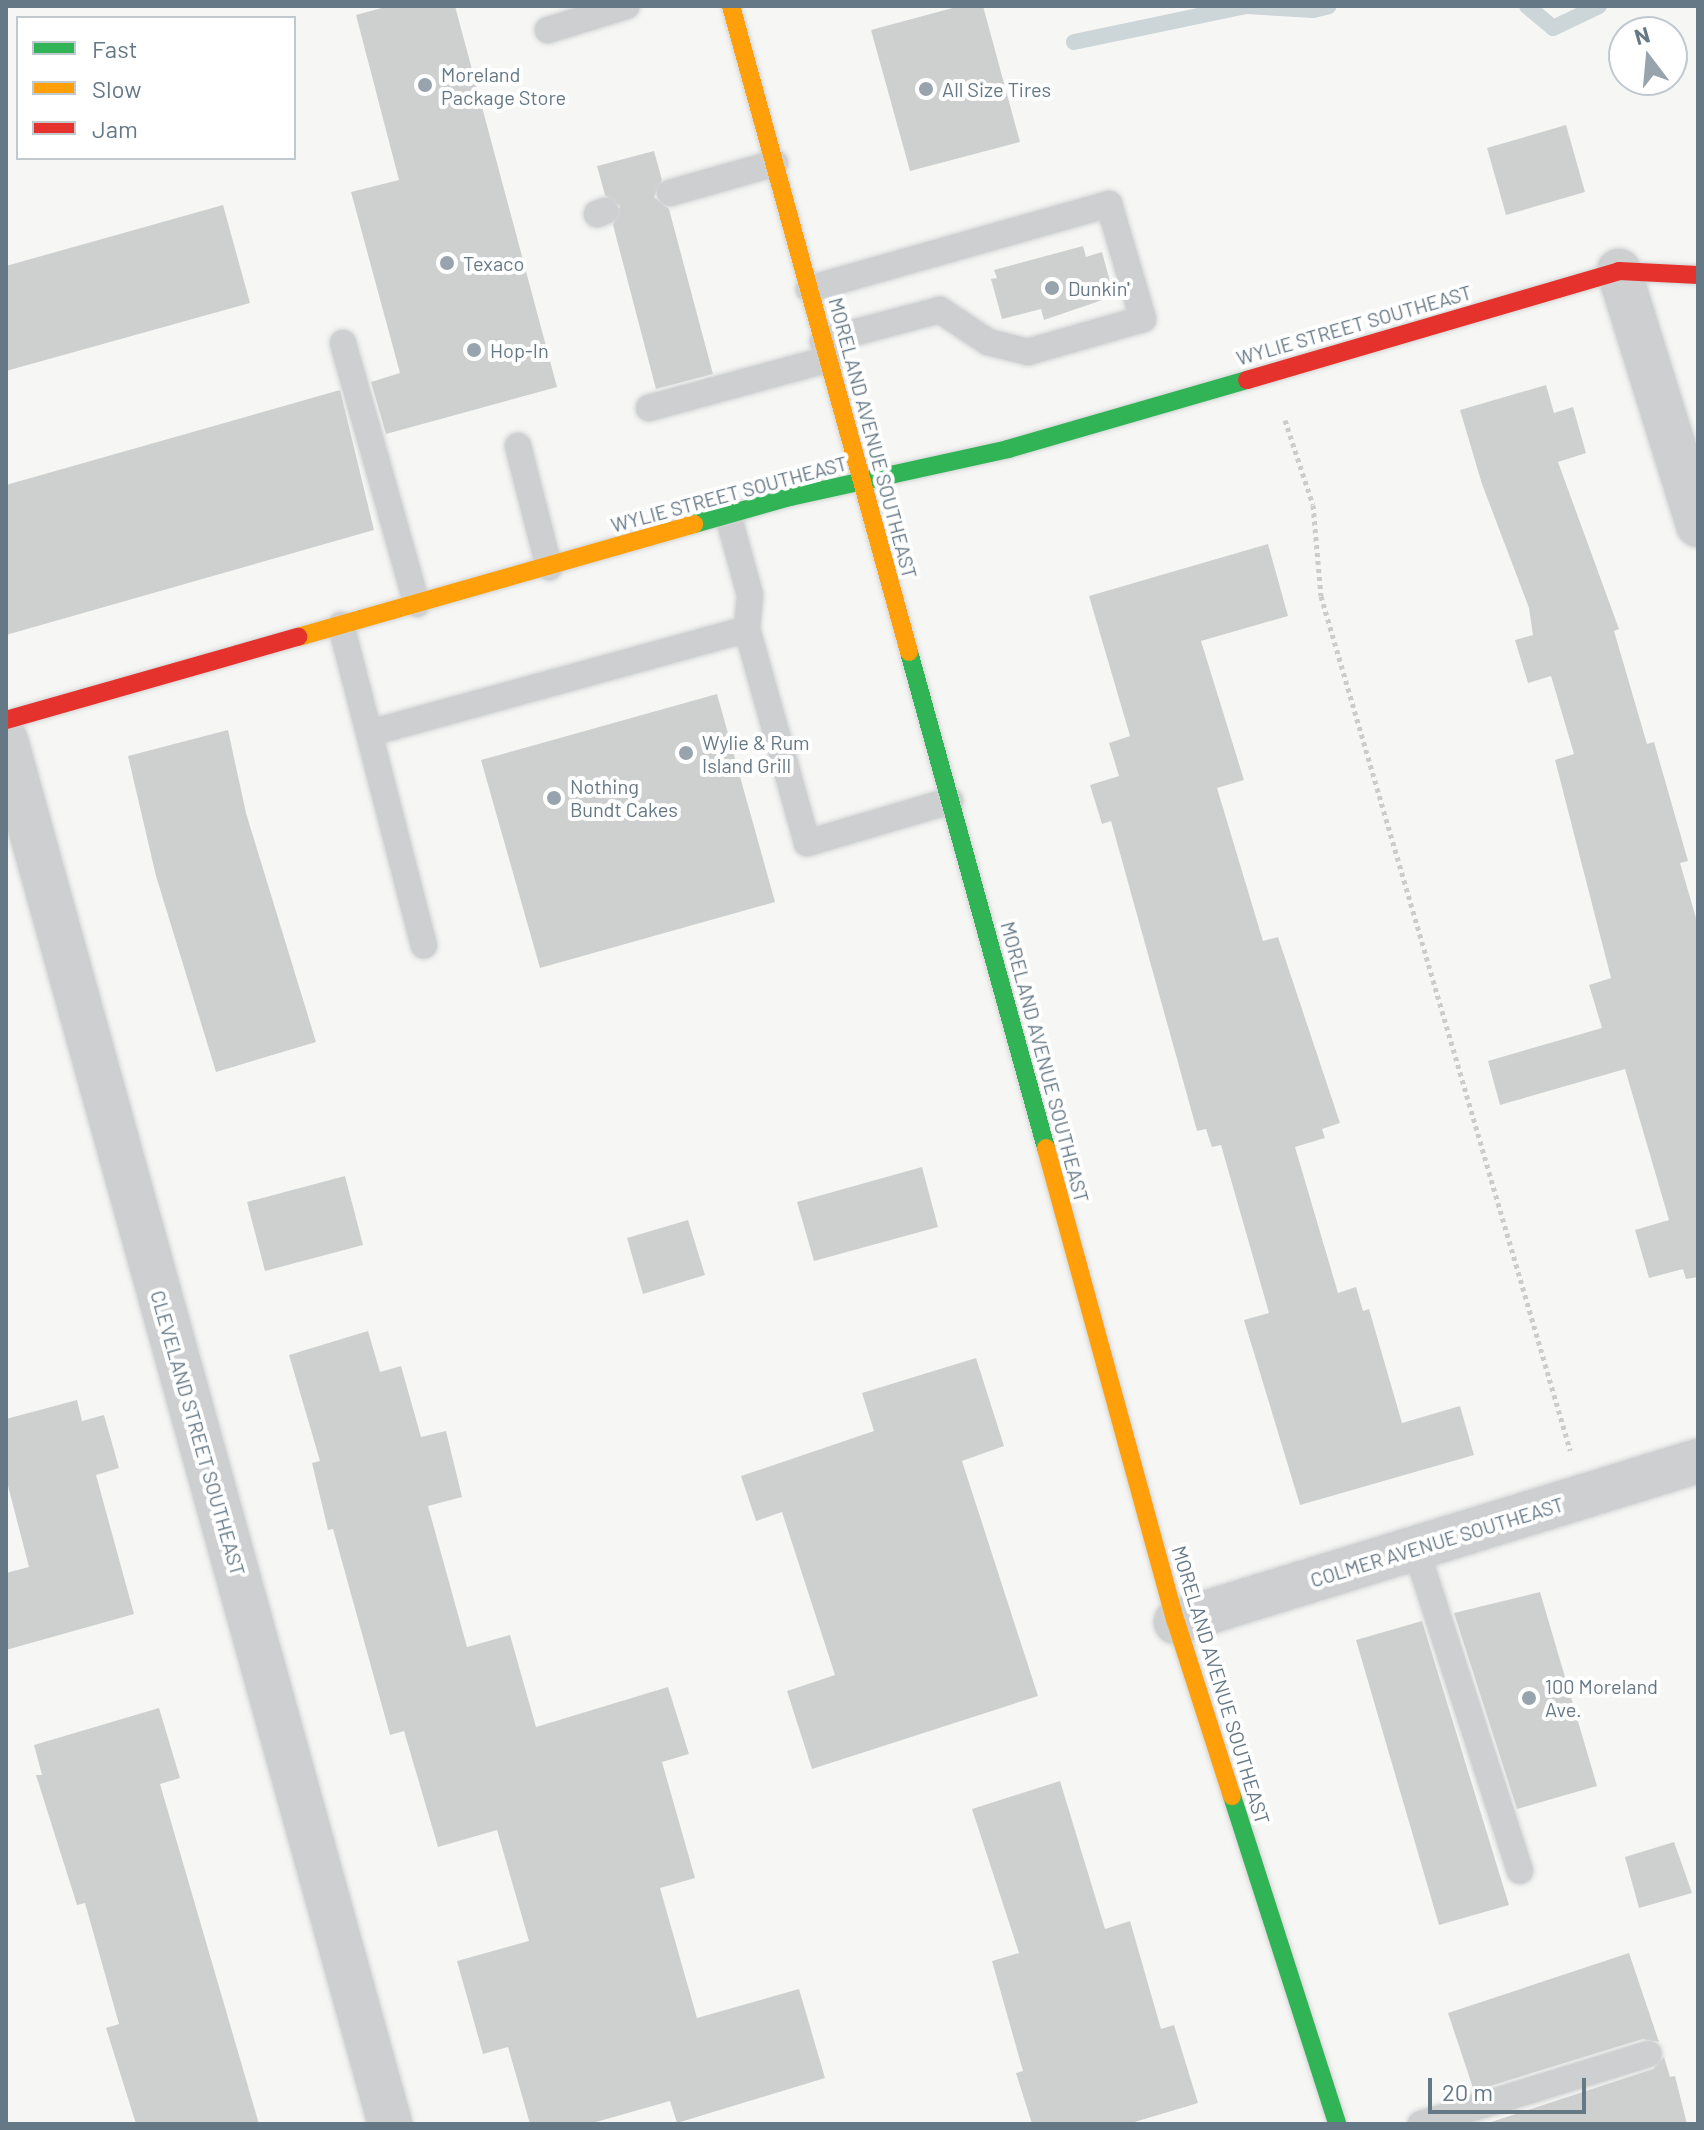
<!DOCTYPE html>
<html>
<head>
<meta charset="utf-8">
<style>
  body { margin:0 }
  #map { position:relative; width:1704px; height:2130px; overflow:hidden; background:#f6f6f5; font-family:Barlow,sans-serif }
  div>[style] { position:absolute }
  .stream>* { height:16px; margin:-8px; padding:0 8px; transform-origin:8px; border-radius:8px; background:#ccd5d7 }
  .building>* { inset:0; background:#ced0d0 }
  .path>* { height:5px; margin-top:-2.5px; transform-origin:0; background:repeating-linear-gradient(90deg,#ccc 0 4px,transparent 0 8px) }
  .roads { filter:drop-shadow(0 0 2px #d2d4d4) drop-shadow(0 0 2px #d2d4d4) }
  .lane>* { height:26px; margin:-13px; padding:0 13px; transform-origin:13px; border-radius:13px; background:#cdcfd0 }
  .street>* { height:44px; margin:-22px; padding:0 22px; transform-origin:22px; border-radius:22px; background:#cdcfd0 }
  .fast>* { height:18px; margin:-9px; padding:0 9px; transform-origin:9px; border-radius:9px; background:#30b455 }
  .slow>* { height:18px; margin:-9px; padding:0 9px; transform-origin:9px; border-radius:9px; background:#ff9f0a }
  .jam>* { height:18px; margin:-9px; padding:0 9px; transform-origin:9px; border-radius:9px; background:#e5322d }
  .dots>* { width:22px; height:22px; translate:-50% -50%; box-sizing:border-box; border:4px solid #fff; border-radius:50% }
  span { translate:-50% -50%; white-space:nowrap; text-align:center; line-height:1.15; -webkit-text-stroke:8px #fff; paint-order:stroke }
  .poi-label { font-size:20px; color:#657886 }
  .left { translate:0 -50%; text-align:left }
  .street-label { font-size:20px; color:#657886 }
  .frame { position:absolute; inset:0; border:8px solid #657886; pointer-events:none }
  .legend { position:absolute; left:16px; top:16px; width:280px; height:144px; box-sizing:border-box; background:#fff; border:2px solid #c1c9cf; margin:0; padding:10px 14px; list-style:none; font-size:24px; color:#657886 }
  .legend li { display:flex; align-items:center; gap:16px; height:40px }
  .legend b { width:40px; border:2px solid #c1c9cf }
  .north { position:absolute; left:1608px; top:16px; width:80px; height:80px; box-sizing:border-box; background:#fff; border:2px solid #c1c9cf; border-radius:50%; rotate:344deg; font-size:22px; font-weight:700; line-height:32px; text-align:center; color:#657886 }
  .north::after { content:''; display:block; margin:auto; width:28px; height:36px; background:#98a4ad; clip-path:polygon(50% 0,100% 100%,50% 72%,0 100%) }
  .scale { position:absolute; left:1428px; top:2078px; width:158px; height:36px; box-sizing:border-box; border:4px solid #657886; border-top:0; padding-left:10px; font-size:24px; line-height:28px; white-space:nowrap; color:#657886; -webkit-text-stroke:6px #fff; paint-order:stroke }
</style>
</head>
<body>
<div id="map">
  <div class="stream">
    <div style="left:1527px;top:6px;width:34px;rotate:40deg"></div>
    <div style="left:1553px;top:28px;width:51px;rotate:-25.6deg"></div>
    <div style="left:1074px;top:42px;width:176px;rotate:-11.8deg"></div>
    <div style="left:1246px;top:6px;width:67px;rotate:3.4deg"></div>
    <div style="left:1313px;top:10px;width:16px;rotate:-14deg"></div>
  </div>
  <div class="building">
    <div style="clip-path:polygon(389px 6px,455px 6px,557px 387px,386px 434px,371px 382px,400px 373px,351px 192px,399px 180px,356px 15px)"></div>
    <div style="clip-path:polygon(960px 6px,983px 6px,1020px 142px,910px 171px,871px 30px)"></div>
    <div style="clip-path:polygon(1566px 125px,1585px 192px,1506px 215px,1487px 148px)"></div>
    <div style="clip-path:polygon(654px 151px,662px 180px,654px 197px,669px 209px,713px 374px,656px 389px,613px 225px,620px 206px,605px 195px,597px 166px)"></div>
    <div style="clip-path:polygon(223px 205px,250px 303px,6px 371px,6px 266px)"></div>
    <div style="clip-path:polygon(1083px 246px,1086px 257px,1102px 252px,1114px 296px,1044px 320px,1041px 309px,1002px 319px,991px 279px,997px 278px,994px 270px)"></div>
    <div style="clip-path:polygon(1546px 385px,1554px 413px,1573px 407px,1586px 453px,1558px 462px,1619px 629px,1614px 631px,1647px 744px,1654px 742px,1688px 861px,1680px 863px,1698px 925px,1698px 1277px,1686px 1279px,1683px 1269px,1649px 1278px,1635px 1230px,1669px 1220px,1625px 1069px,1500px 1105px,1488px 1061px,1602px 1028px,1589px 985px,1611px 978px,1555px 760px,1574px 754px,1551px 676px,1528px 683px,1515px 640px,1533px 635px,1529px 608px,1482px 484px,1460px 410px)"></div>
    <div style="clip-path:polygon(340px 390px,374px 530px,6px 635px,6px 485px)"></div>
    <div style="clip-path:polygon(1268px 544px,1288px 616px,1201px 641px,1244px 780px,1217px 788px,1263px 941px,1278px 937px,1340px 1123px,1322px 1129px,1325px 1138px,1295px 1147px,1338px 1293px,1356px 1287px,1363px 1311px,1369px 1309px,1402px 1423px,1460px 1406px,1474px 1455px,1300px 1505px,1244px 1320px,1269px 1313px,1221px 1145px,1212px 1147px,1206px 1129px,1197px 1131px,1111px 821px,1102px 824px,1090px 785px,1119px 776px,1109px 743px,1130px 736px,1089px 596px)"></div>
    <div style="clip-path:polygon(717px 694px,775px 902px,540px 968px,481px 760px)"></div>
    <div style="clip-path:polygon(228px 730px,246px 813px,316px 1042px,216px 1072px,156px 876px,128px 756px)"></div>
    <div style="clip-path:polygon(922px 1167px,938px 1227px,814px 1261px,797px 1202px)"></div>
    <div style="clip-path:polygon(345px 1176px,363px 1245px,265px 1271px,247px 1202px)"></div>
    <div style="clip-path:polygon(688px 1220px,705px 1275px,643px 1294px,627px 1238px)"></div>
    <div style="clip-path:polygon(368px 1331px,380px 1372px,401px 1366px,421px 1437px,446px 1431px,462px 1497px,428px 1506px,467px 1647px,510px 1635px,536px 1727px,668px 1687px,689px 1754px,662px 1762px,695px 1878px,660px 1888px,697px 2018px,799px 1989px,825px 2078px,677px 2123px,670px 2101px,589px 2124px,530px 2124px,508px 2047px,483px 2054px,457px 1961px,529px 1941px,497px 1830px,438px 1847px,404px 1731px,390px 1735px,333px 1529px,328px 1530px,312px 1463px,320px 1461px,289px 1355px)"></div>
    <div style="clip-path:polygon(976px 1358px,1004px 1446px,962px 1461px,1038px 1696px,812px 1769px,787px 1691px,835px 1675px,782px 1512px,756px 1521px,741px 1476px,874px 1431px,862px 1393px)"></div>
    <div style="clip-path:polygon(77px 1400px,82px 1421px,104px 1415px,119px 1468px,96px 1475px,134px 1614px,6px 1650px,6px 1573px,29px 1567px,6px 1478px,6px 1419px)"></div>
    <div style="clip-path:polygon(1540px 1592px,1597px 1786px,1517px 1809px,1454px 1613px)"></div>
    <div style="clip-path:polygon(1422px 1621px,1509px 1905px,1439px 1925px,1356px 1640px)"></div>
    <div style="clip-path:polygon(159px 1708px,180px 1778px,160px 1784px,259px 2124px,136px 2124px,106px 2028px,119px 2024px,85px 1903px,77px 1905px,36px 1775px,42px 1775px,34px 1745px)"></div>
    <div style="clip-path:polygon(1060px 1781px,1105px 1929px,1130px 1921px,1161px 2029px,1174px 2025px,1198px 2103px,1128px 2124px,1032px 2124px,1016px 2073px,1023px 2071px,992px 1961px,1019px 1953px,972px 1809px)"></div>
    <div style="clip-path:polygon(1674px 1842px,1692px 1893px,1639px 1908px,1625px 1857px)"></div>
    <div style="clip-path:polygon(1629px 1953px,1659px 2042px,1643px 2039px,1474px 2091px,1448px 2013px)"></div>
    <div style="clip-path:polygon(1664px 2057px,1670px 2077px,1675px 2076px,1687px 2124px,1485px 2124px,1653px 2069px)"></div>
  </div>
  <div class="path">
    <div style="left:1285px;top:420px;width:89px;rotate:71.8deg"></div>
    <div style="left:1313px;top:505px;width:91px;rotate:85deg"></div>
    <div style="left:1321px;top:596px;width:890px;rotate:73.74deg"></div>
  </div>
  <div class="roads">
    <div class="lane">
      <div style="left:548px;top:30px;width:82px;rotate:-17.1deg"></div>
      <div style="left:670px;top:193px;width:109px;rotate:-15.9deg"></div>
      <div style="left:597px;top:214px;width:9px;rotate:-21deg"></div>
      <div style="left:809px;top:289px;width:312px;rotate:-15.8deg"></div>
      <div style="left:1109px;top:204px;width:120px;rotate:73.5deg"></div>
      <div style="left:1143px;top:319px;width:120px;rotate:164deg"></div>
      <div style="left:1028px;top:352px;width:41px;rotate:-166deg"></div>
      <div style="left:988px;top:342px;width:58px;rotate:-146.3deg"></div>
      <div style="left:940px;top:310px;width:121px;rotate:165.2deg"></div>
      <div style="left:343px;top:343px;width:271px;rotate:74.2deg"></div>
      <div style="left:649px;top:408px;width:187px;rotate:-15.2deg"></div>
      <div style="left:518px;top:446px;width:125px;rotate:75.6deg"></div>
      <div style="left:728px;top:515px;width:83px;rotate:74.6deg"></div>
      <div style="left:750px;top:595px;width:34px;rotate:95deg"></div>
      <div style="left:747px;top:629px;width:222px;rotate:74.3deg"></div>
      <div style="left:807px;top:843px;width:149px;rotate:-16.4deg"></div>
      <div style="left:341px;top:625px;width:331px;rotate:75.5deg"></div>
      <div style="left:370px;top:733px;width:391px;rotate:-15.4deg"></div>
      <div style="left:1416px;top:1549px;width:338px;rotate:72.1deg"></div>
      <div style="left:1421px;top:2124px;width:238px;rotate:-17.1deg"></div>
    </div>
    <div class="street">
      <div style="left:1619px;top:271px;width:266px;rotate:72.7deg"></div>
      <div style="left:6px;top:741px;width:1435px;rotate:74.48deg"></div>
      <div style="left:1176px;top:1622px;width:546px;rotate:-17.14deg"></div>
    </div>
    <div class="fast">
      <div style="left:694px;top:524px;width:100px;rotate:-15.7deg"></div>
      <div style="left:790px;top:497px;width:223px;rotate:-12.4deg"></div>
      <div style="left:1008px;top:449px;width:249px;rotate:-16.1deg"></div>
      <div style="left:909px;top:652px;width:515px;rotate:74.56deg"></div>
      <div style="left:1232px;top:1796px;width:344px;rotate:72.2deg"></div>
    </div>
    <div class="slow">
      <div style="left:731px;top:6px;width:670px;rotate:74.59deg"></div>
      <div style="left:298px;top:637px;width:412px;rotate:-15.9deg"></div>
      <div style="left:1046px;top:1148px;width:492px;rotate:74.7deg"></div>
      <div style="left:1176px;top:1622px;width:183px;rotate:72.2deg"></div>
    </div>
    <div class="jam">
      <div style="left:1247px;top:380px;width:388px;rotate:-16.3deg"></div>
      <div style="left:1619px;top:271px;width:79px;rotate:2.9deg"></div>
      <div style="left:6px;top:720px;width:304px;rotate:-15.9deg"></div>
    </div>
  </div>
  <div class="dots">
    <div style="left:425px;top:85px;background:#98a4ad"></div>
    <div style="left:926px;top:89px;background:#98a4ad"></div>
    <div style="left:447px;top:263px;background:#98a4ad"></div>
    <div style="left:1052px;top:288px;background:#98a4ad"></div>
    <div style="left:474px;top:350px;background:#98a4ad"></div>
    <div style="left:686px;top:753px;background:#98a4ad"></div>
    <div style="left:554px;top:798px;background:#98a4ad"></div>
    <div style="left:1529px;top:1698px;background:#98a4ad"></div>
  </div>
  <div class="poi-label">
    <span class="left" style="left:441px;top:86px">Moreland<br>Package Store</span>
    <span class="left" style="left:942px;top:89px">All Size Tires</span>
    <span class="left" style="left:463px;top:263px">Texaco</span>
    <span class="left" style="left:1068px;top:288px">Dunkin'</span>
    <span class="left" style="left:490px;top:350px">Hop-In</span>
    <span class="left" style="left:702px;top:754px">Wylie &amp; Rum<br>Island Grill</span>
    <span class="left" style="left:570px;top:798px">Nothing<br>Bundt Cakes</span>
    <span class="left" style="left:1545px;top:1698px">100 Moreland<br>Ave.</span>
  </div>
  <div class="street-label">
    <span style="left:1354px;top:325px;rotate:-16deg">WYLIE STREET SOUTHEAST</span>
    <span style="left:873px;top:438px;rotate:75deg">MORELAND AVENUE SOUTHEAST</span>
    <span style="left:729px;top:494px;rotate:-15deg">WYLIE STREET SOUTHEAST</span>
    <span style="left:1045px;top:1062px;rotate:75deg">MORELAND AVENUE SOUTHEAST</span>
    <span style="left:198px;top:1433px;rotate:74deg">CLEVELAND STREET SOUTHEAST</span>
    <span style="left:1437px;top:1542px;rotate:-17deg">COLMER AVENUE SOUTHEAST</span>
    <span style="left:1221px;top:1685px;rotate:73deg">MORELAND AVENUE SOUTHEAST</span>
  </div>
  <div class="frame"></div>
  <ul class="legend">
  <li><b style="height:10px;background:#30b455"></b>Fast</li>
  <li><b style="height:10px;background:#ff9f0a"></b>Slow</li>
  <li><b style="height:10px;background:#e5322d"></b>Jam</li>
  </ul>
  <div class="north">N</div>
  <div class="scale">20 m</div>
</div>
</body>
</html>
